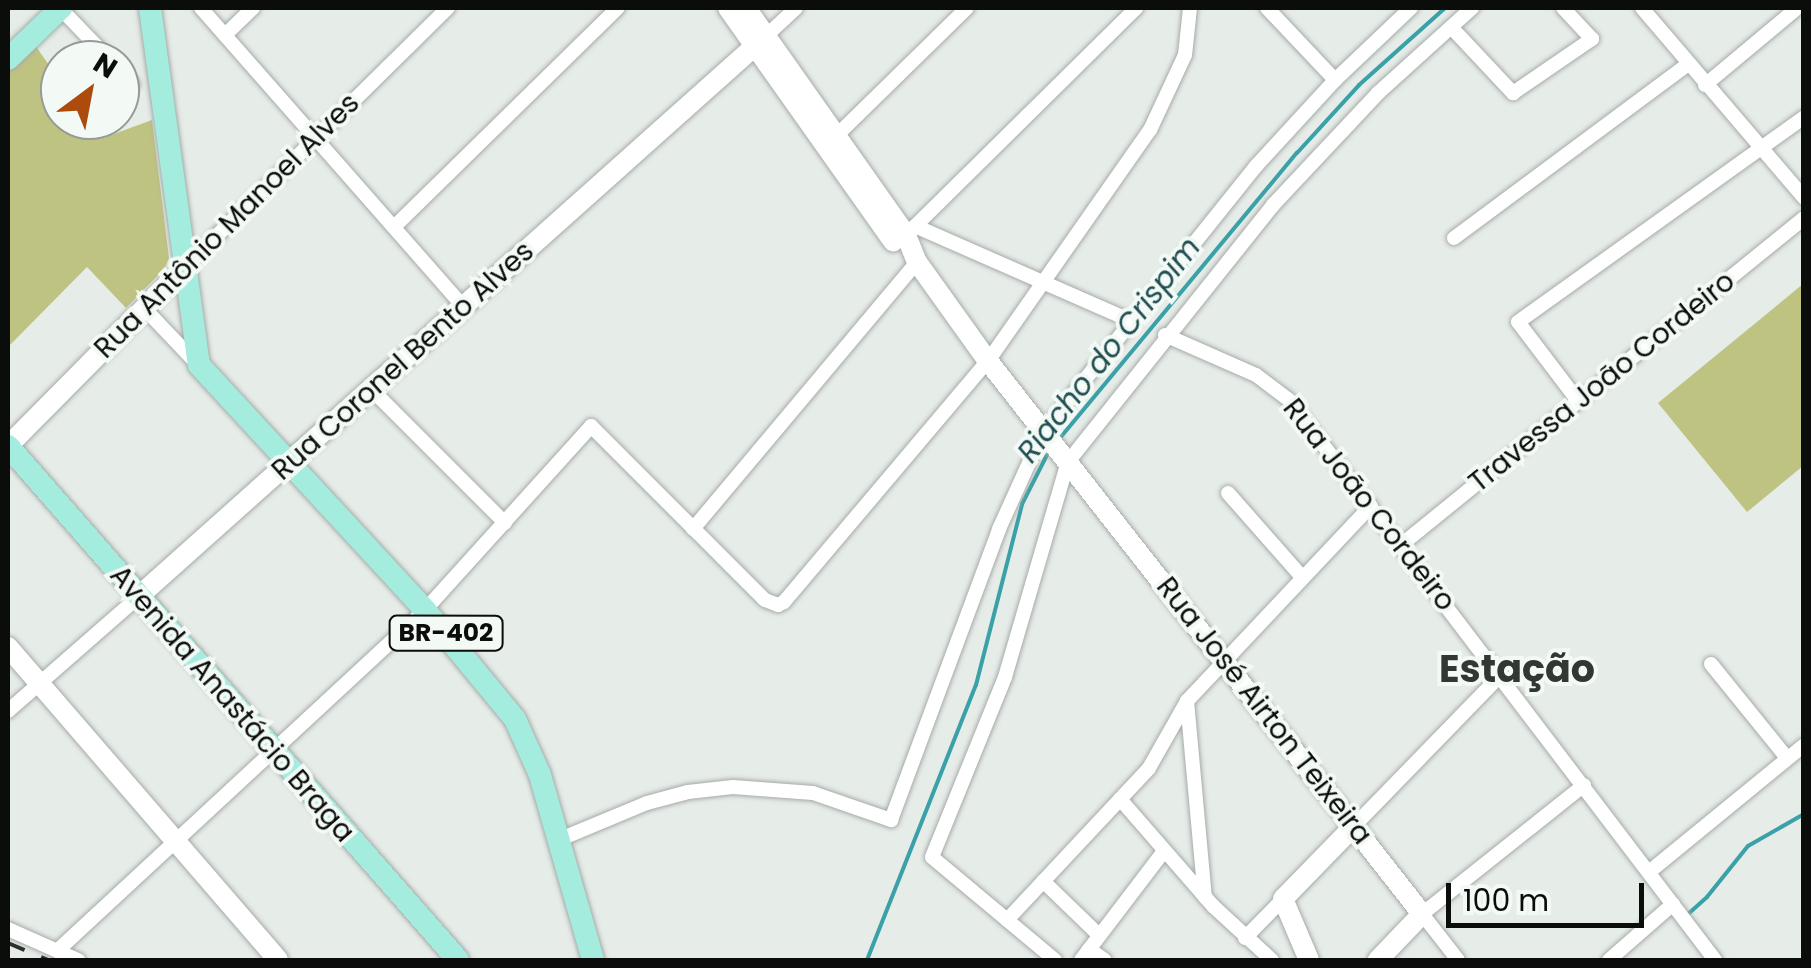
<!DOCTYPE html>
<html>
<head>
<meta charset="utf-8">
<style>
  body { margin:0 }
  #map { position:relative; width:1811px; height:968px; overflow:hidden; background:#e6ece8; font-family:Poppins,sans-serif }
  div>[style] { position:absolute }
  .green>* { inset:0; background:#bec382 }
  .stream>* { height:4px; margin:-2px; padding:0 2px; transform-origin:2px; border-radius:2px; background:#39a1a7 }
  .roads { filter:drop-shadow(0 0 2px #a6aba8) drop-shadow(0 0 2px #a6aba8) }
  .street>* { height:14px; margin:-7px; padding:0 7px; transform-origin:7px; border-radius:7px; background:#fff }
  .secondary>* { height:20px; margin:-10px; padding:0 10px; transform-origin:10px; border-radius:10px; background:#fff }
  .primary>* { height:22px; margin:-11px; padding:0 11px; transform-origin:11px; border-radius:11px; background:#a4edde }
  .rail>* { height:4px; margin-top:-2px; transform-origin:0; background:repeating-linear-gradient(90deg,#2c2f2c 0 18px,transparent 0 36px) }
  span { translate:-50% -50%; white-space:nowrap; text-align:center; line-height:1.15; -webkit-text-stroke:8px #f3f9f5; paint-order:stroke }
  .shield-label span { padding:2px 8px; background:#f3f9f5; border:2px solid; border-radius:8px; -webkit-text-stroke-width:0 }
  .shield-label { font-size:25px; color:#0b0d0b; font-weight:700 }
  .street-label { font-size:28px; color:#0b0d0b }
  .water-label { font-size:30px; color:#214f51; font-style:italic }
  .district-label { font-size:38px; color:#333734; font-weight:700 }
  .frame { position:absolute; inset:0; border:10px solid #0b0d0b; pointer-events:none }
  .north { position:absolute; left:40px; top:40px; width:100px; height:100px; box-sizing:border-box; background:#f3f9f5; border:2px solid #969b97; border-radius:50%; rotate:32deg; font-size:28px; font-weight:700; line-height:40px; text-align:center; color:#0b0d0b }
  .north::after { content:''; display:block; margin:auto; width:35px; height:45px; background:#ad4b0d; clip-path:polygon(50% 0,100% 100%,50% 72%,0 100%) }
  .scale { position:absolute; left:1446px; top:883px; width:198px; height:45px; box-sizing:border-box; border:5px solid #0b0d0b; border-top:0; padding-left:12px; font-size:30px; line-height:35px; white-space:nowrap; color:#0b0d0b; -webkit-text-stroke:8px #f3f9f5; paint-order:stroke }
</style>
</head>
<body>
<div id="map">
  <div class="green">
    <div style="clip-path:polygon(35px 45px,60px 81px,60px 120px,87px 120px,100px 139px,152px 120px,169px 258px,165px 268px,126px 308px,87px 267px,8px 347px,8px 72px)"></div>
    <div style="clip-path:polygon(1803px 284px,1803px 466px,1747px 512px,1658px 403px)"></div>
  </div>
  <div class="stream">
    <div style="left:1060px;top:438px;width:371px;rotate:-50.3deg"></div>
    <div style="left:1297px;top:153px;width:92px;rotate:-47.6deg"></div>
    <div style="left:1359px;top:85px;width:115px;rotate:-41.8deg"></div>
    <div style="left:1687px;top:915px;width:27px;rotate:-42deg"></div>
    <div style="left:1707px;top:897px;width:65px;rotate:-51.2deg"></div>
    <div style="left:1748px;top:846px;width:64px;rotate:-29.7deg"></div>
    <div style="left:867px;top:960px;width:296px;rotate:-68.4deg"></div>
    <div style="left:976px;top:685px;width:187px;rotate:-75.7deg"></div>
    <div style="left:1022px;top:504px;width:62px;rotate:-63deg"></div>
  </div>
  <div class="roads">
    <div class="street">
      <div style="left:60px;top:8px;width:72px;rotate:46.1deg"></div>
      <div style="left:201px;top:8px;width:398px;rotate:48.7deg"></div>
      <div style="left:1267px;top:8px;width:99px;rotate:46.6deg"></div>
      <div style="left:1642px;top:8px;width:250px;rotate:49.5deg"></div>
      <div style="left:1451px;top:27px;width:91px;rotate:46.8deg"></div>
      <div style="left:1513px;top:93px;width:96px;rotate:-34.4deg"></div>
      <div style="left:1592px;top:39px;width:42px;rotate:-133.1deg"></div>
      <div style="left:225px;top:35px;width:39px;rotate:-44deg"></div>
      <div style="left:766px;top:36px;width:41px;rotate:-43deg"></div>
      <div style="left:120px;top:71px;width:18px;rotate:47deg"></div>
      <div style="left:1705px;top:85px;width:120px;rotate:-39.9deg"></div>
      <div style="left:830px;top:142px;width:192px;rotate:-44.4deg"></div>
      <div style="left:915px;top:226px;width:236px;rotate:23.7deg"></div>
      <div style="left:394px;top:227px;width:313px;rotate:-44.4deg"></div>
      <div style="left:1454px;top:238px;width:292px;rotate:-36.6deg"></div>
      <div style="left:900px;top:241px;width:332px;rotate:-44.6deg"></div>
      <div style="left:184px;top:268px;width:371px;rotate:-44.6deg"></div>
      <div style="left:144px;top:308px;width:79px;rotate:46.5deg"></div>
      <div style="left:1165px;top:335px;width:99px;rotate:23.7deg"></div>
      <div style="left:1256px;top:375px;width:41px;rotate:37.1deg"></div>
      <div style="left:1289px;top:400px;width:704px;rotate:52.74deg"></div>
      <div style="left:372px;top:390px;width:188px;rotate:45deg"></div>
      <div style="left:1578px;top:401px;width:99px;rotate:-127.2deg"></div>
      <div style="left:1518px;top:322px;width:352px;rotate:-35.6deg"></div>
      <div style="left:1228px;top:493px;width:113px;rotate:48.6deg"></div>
      <div style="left:693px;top:529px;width:349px;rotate:-50deg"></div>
      <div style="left:1401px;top:545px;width:519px;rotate:-39.06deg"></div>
      <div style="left:1711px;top:664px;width:121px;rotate:51deg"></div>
      <div style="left:1187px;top:701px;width:197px;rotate:84.8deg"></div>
      <div style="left:8px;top:711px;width:173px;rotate:-41.2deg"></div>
      <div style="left:1120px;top:799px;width:142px;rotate:49deg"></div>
      <div style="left:1213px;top:906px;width:80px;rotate:42.5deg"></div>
      <div style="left:1354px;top:826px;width:211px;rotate:-45.8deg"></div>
      <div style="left:558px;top:840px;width:96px;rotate:-22.6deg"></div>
      <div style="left:647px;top:803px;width:42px;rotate:-15deg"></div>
      <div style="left:688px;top:792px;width:45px;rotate:-6.3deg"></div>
      <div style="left:733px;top:787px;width:80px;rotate:4.3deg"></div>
      <div style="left:813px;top:793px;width:83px;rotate:19.1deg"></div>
      <div style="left:891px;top:820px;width:310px;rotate:-69.6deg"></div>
      <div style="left:999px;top:529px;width:107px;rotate:-65.6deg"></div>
      <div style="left:1043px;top:432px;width:341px;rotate:-51.3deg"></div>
      <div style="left:1256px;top:166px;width:117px;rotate:-47.4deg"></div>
      <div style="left:1335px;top:80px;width:105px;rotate:-43.5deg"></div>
      <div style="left:1649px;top:872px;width:200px;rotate:-39.3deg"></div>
      <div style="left:1043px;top:881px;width:78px;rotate:44deg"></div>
      <div style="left:1007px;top:920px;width:208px;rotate:-46.9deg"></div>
      <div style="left:1149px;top:768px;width:77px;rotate:-60.4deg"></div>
      <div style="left:1187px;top:701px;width:268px;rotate:-46.7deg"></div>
      <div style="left:8px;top:929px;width:77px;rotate:23.9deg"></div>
      <div style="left:1245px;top:938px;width:54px;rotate:-45.7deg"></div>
      <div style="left:1089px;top:949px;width:19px;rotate:35deg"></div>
      <div style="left:57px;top:951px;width:502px;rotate:-42.82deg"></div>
      <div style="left:425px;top:610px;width:248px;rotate:-47.9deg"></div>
      <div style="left:591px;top:426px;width:246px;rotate:45deg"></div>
      <div style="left:765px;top:600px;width:14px;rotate:21deg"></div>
      <div style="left:778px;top:605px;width:7px;rotate:-27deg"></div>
      <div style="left:784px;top:602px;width:316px;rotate:-49.8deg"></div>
      <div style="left:988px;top:361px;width:282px;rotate:-55deg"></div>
      <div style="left:1150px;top:130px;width:83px;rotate:-65deg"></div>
      <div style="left:1185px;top:55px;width:47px;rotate:-83.9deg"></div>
      <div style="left:1055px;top:960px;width:160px;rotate:-140.1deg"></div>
      <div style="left:932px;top:857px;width:194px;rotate:-67.9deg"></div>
      <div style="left:1005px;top:677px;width:224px;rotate:-73.7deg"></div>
      <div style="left:1068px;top:462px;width:329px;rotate:-51.4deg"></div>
      <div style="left:1273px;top:205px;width:154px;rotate:-46.8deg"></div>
      <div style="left:1378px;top:93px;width:127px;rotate:-42.1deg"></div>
      <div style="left:1081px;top:960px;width:137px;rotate:-52.7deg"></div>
      <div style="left:1458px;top:960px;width:58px;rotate:-128deg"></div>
      <div style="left:1422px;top:914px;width:207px;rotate:-38.5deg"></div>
      <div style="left:1609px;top:960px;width:85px;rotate:-41.2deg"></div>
    </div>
    <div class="secondary">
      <div style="left:728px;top:8px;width:286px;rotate:54.7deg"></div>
      <div style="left:746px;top:8px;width:278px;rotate:54.8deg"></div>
      <div style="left:906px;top:235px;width:29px;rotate:68deg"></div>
      <div style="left:917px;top:262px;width:122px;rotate:54.4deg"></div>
      <div style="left:988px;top:361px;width:703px;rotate:51.87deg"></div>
      <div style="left:1422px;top:914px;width:64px;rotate:133.7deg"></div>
      <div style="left:8px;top:446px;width:250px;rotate:-45.3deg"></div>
      <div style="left:138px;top:597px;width:842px;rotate:-41.77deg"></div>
      <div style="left:8px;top:647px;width:413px;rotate:49.2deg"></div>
      <div style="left:1309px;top:960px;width:66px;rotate:-113.1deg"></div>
      <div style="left:1283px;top:899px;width:102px;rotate:-45.8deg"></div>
    </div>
    <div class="primary">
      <div style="left:150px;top:8px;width:360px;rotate:82.2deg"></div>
      <div style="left:199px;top:365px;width:333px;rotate:47.3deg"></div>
      <div style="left:425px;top:610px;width:141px;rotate:50.5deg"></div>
      <div style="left:515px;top:719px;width:61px;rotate:65.9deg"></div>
      <div style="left:540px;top:775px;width:192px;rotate:74deg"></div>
      <div style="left:8px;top:59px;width:74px;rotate:-43.9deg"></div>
      <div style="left:8px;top:446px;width:683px;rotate:48.8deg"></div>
    </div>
  </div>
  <div class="rail">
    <div style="left:8px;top:943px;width:43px;rotate:23deg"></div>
  </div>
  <div class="shield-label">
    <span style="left:446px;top:633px">BR-402</span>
  </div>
  <div class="street-label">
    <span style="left:227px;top:226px;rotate:-45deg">Rua Antônio Manoel Alves</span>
    <span style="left:403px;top:361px;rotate:-42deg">Rua Coronel Bento Alves</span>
    <span style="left:1602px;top:382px;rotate:-39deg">Travessa João Cordeiro</span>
    <span style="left:1369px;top:505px;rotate:52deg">Rua João Cordeiro</span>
    <span style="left:232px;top:704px;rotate:49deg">Avenida Anastácio Braga</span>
    <span style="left:1264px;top:711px;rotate:52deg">Rua José Airton Teixeira</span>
  </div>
  <div class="water-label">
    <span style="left:1109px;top:350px;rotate:-52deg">Riacho do Crispim</span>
  </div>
  <div class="district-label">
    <span style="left:1517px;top:669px">Estação</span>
  </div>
  <div class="frame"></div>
  <div class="north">N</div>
  <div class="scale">100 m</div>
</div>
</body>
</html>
